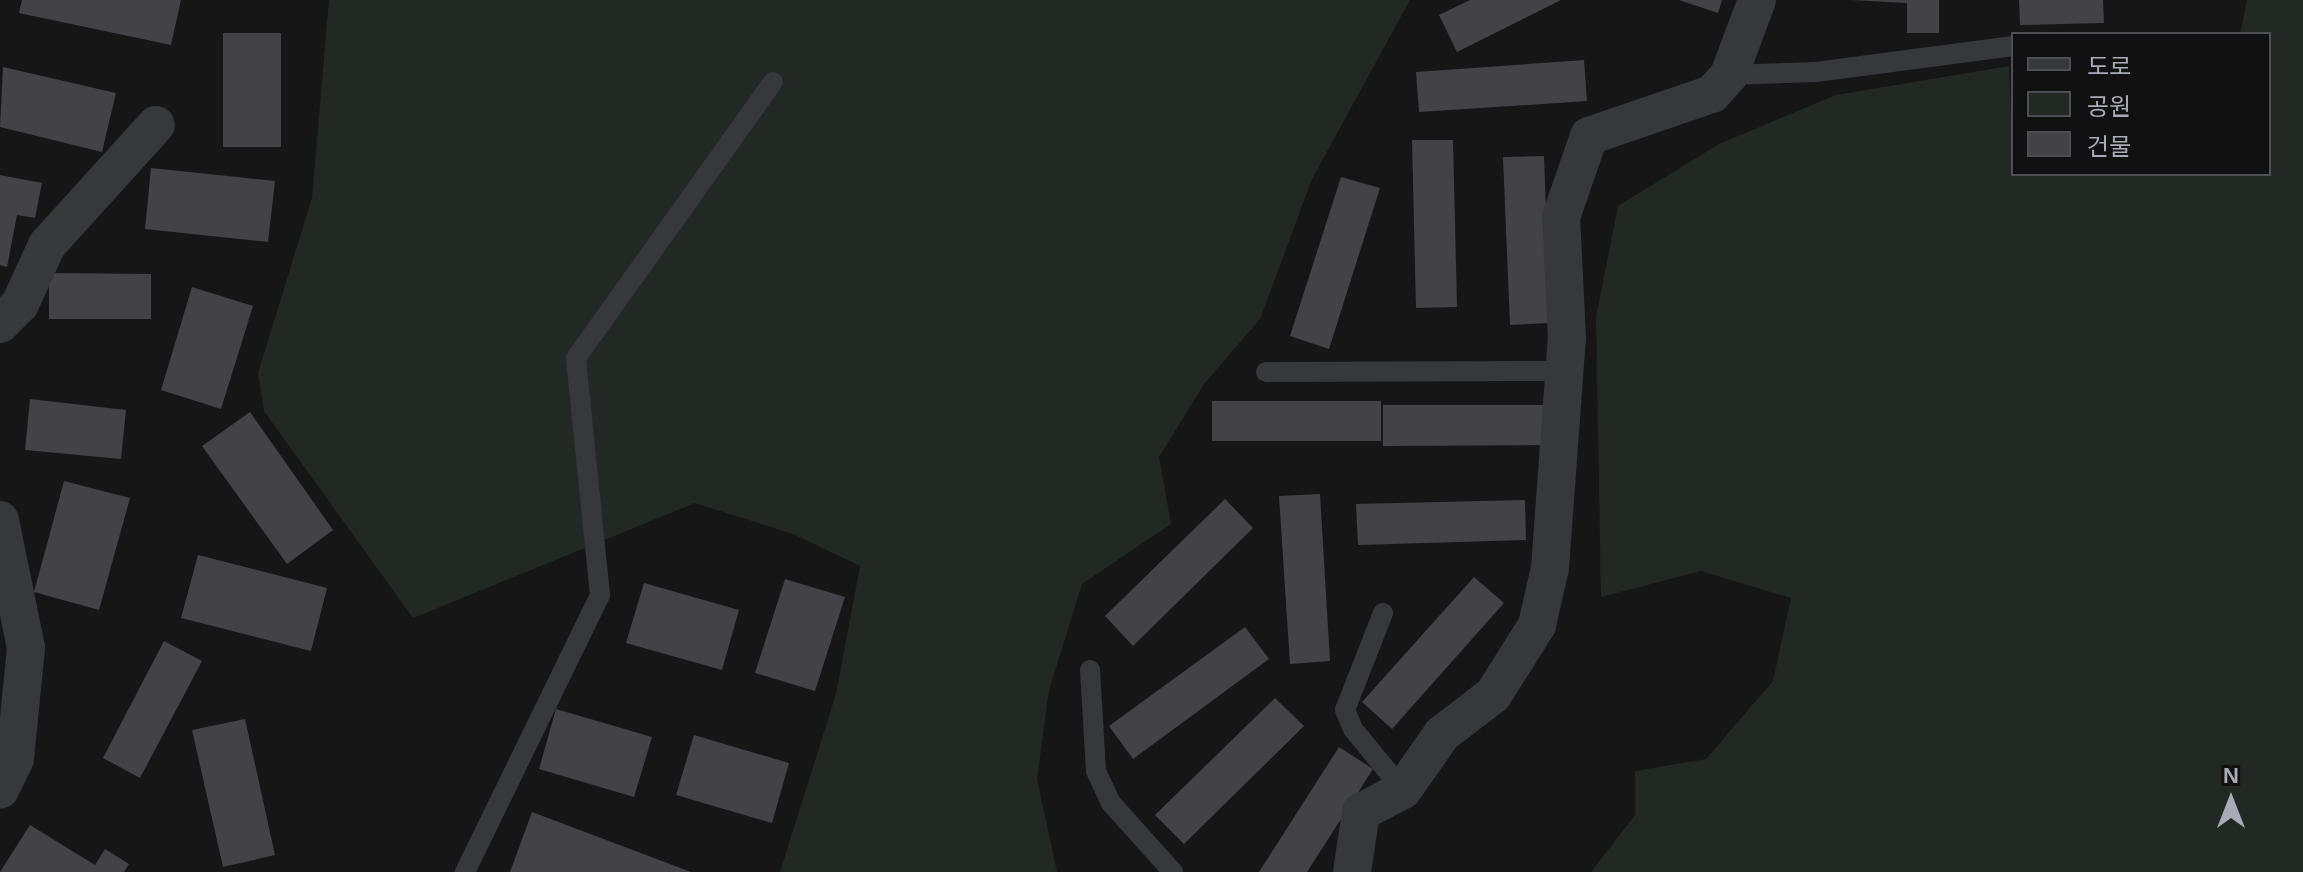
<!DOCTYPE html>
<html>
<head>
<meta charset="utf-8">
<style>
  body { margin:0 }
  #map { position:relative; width:2303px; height:872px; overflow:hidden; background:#161617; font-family:Arial,"Noto Sans KR",sans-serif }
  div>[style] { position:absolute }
  .green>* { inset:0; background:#222924 }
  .building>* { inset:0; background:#434347 }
  .service>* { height:20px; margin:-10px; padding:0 10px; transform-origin:10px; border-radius:10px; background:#37383c }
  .minor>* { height:38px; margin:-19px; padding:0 19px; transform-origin:19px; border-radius:19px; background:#37383c }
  span { translate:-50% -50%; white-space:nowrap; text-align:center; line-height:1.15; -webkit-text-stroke:7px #111112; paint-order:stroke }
  .legend { position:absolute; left:2011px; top:32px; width:260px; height:144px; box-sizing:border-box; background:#111112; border:2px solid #4e4f54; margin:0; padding:10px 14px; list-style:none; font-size:24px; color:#a9acb6 }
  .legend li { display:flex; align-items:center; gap:16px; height:40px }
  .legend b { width:40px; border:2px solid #4e4f54 }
  .north { position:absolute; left:2191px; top:760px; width:80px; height:80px; -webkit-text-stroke:6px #111112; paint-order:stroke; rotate:0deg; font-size:22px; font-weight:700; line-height:32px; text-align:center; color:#a9acb6 }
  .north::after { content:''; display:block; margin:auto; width:28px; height:36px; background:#a9acb6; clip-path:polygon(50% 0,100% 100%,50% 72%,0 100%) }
</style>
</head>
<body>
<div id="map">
  <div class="green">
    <div style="clip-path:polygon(329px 0,1410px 0,1312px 179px,1260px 319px,1204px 384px,1159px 457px,1171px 524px,1082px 584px,1049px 690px,1037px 779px,1057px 872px,780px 872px,836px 694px,860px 566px,793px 534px,695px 503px,413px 618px,264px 411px,258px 373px,312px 198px)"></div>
    <div style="clip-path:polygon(2247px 0,2303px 0,2303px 872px,1591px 872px,1635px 815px,1635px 771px,1706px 759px,1773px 681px,1791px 598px,1701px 571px,1601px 597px,1596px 317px,1618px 206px,1719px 144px,1836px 95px,2009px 66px,2013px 174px,2269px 174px,2269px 34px,2240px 34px)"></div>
  </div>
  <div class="building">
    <div style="clip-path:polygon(22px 0,181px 0,171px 45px,19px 13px)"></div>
    <div style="clip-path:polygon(1470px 0,1561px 0,1457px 52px,1439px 15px)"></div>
    <div style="clip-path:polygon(1679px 0,1722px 0,1718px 13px)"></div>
    <div style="clip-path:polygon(1851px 0,1939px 0,1939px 33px,1907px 33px,1907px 3px)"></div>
    <div style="clip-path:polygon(2019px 0,2103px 0,2104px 23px,2020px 25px)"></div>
    <div style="clip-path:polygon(223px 33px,281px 33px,281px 147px,223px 147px)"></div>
    <div style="clip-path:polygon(1584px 60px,1587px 101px,1419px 112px,1416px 72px)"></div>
    <div style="clip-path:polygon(3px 67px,116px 93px,102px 152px,0 127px)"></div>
    <div style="clip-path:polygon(1412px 140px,1453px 140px,1457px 307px,1416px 308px)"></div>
    <div style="clip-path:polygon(1544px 156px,1550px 323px,1510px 325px,1503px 157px)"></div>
    <div style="clip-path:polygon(151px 168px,275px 181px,268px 242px,145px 229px)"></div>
    <div style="clip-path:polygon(0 175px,42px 183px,35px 218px,17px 215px,7px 267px,0 265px)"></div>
    <div style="clip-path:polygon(1341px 177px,1380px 188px,1329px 349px,1290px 336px)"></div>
    <div style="clip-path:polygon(49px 273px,151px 274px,151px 319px,49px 319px)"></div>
    <div style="clip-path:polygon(192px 287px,253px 306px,221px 409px,161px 390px)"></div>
    <div style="clip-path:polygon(30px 399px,126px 410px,121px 459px,25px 450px)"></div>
    <div style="clip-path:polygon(1212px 401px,1381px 401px,1381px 441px,1212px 441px)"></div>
    <div style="clip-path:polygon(1383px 405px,1552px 405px,1552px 445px,1383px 446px)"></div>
    <div style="clip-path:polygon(250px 412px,333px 530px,287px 564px,202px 446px)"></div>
    <div style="clip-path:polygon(64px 481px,130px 498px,99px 610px,34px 592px)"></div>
    <div style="clip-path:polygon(1320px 494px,1330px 661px,1290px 664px,1279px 496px)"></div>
    <div style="clip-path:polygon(1225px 499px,1253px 528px,1133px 646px,1105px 616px)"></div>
    <div style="clip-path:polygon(1525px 500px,1526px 540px,1358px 545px,1356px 504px)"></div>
    <div style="clip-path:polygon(198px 555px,327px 588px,311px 651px,181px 618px)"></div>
    <div style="clip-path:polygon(1474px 577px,1504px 603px,1392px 729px,1362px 702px)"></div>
    <div style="clip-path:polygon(785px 579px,845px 597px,815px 691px,755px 673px)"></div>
    <div style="clip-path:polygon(644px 583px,739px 610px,722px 670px,626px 643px)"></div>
    <div style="clip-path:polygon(1245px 627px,1269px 659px,1133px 759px,1109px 726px)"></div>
    <div style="clip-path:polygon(164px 641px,202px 661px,140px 778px,103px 758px)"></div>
    <div style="clip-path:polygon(1275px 698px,1304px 726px,1184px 844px,1155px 815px)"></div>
    <div style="clip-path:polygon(556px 709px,652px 737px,634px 797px,539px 769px)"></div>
    <div style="clip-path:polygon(245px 719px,275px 855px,223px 867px,192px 730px)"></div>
    <div style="clip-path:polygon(694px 735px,789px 763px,772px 823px,676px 795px)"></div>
    <div style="clip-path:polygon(1339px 747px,1373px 769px,1307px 872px,1259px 872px)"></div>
    <div style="clip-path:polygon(532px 812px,691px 872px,510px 872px)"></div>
    <div style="clip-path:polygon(30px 825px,95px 865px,105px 849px,129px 864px,124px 872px,0 872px)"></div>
  </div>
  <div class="service">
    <div style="left:1729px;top:75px;width:87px;rotate:-2deg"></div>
    <div style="left:1816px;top:72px;width:199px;rotate:-7.5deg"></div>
    <div style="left:1266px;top:372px;width:298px;rotate:-0.2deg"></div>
    <div style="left:1383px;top:613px;width:104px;rotate:111.4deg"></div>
    <div style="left:1345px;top:710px;width:21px;rotate:67deg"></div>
    <div style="left:1353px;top:729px;width:79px;rotate:50.7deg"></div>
    <div style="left:1090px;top:670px;width:101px;rotate:86.6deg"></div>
    <div style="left:1096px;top:771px;width:35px;rotate:65deg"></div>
    <div style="left:1111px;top:803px;width:93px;rotate:48.1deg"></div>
    <div style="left:465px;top:872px;width:308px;rotate:-64deg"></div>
    <div style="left:600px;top:595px;width:238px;rotate:-95.8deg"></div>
    <div style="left:576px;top:358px;width:339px;rotate:-54.5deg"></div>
  </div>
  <div class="minor">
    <div style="left:0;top:324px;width:28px;rotate:-45deg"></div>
    <div style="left:20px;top:304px;width:65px;rotate:-65.4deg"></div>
    <div style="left:47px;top:245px;width:162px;rotate:-47.8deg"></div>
    <div style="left:0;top:520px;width:131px;rotate:78.5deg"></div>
    <div style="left:26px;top:648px;width:112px;rotate:95.7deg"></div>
    <div style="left:15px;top:759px;width:34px;rotate:116deg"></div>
    <div style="left:1352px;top:872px;width:61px;rotate:-81.5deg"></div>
    <div style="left:1361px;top:812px;width:47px;rotate:-27.6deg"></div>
    <div style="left:1403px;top:790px;width:68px;rotate:-55.1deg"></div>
    <div style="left:1442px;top:734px;width:64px;rotate:-37.4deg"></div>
    <div style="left:1493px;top:695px;width:83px;rotate:-57.8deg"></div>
    <div style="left:1537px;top:625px;width:58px;rotate:-77.2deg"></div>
    <div style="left:1550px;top:568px;width:231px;rotate:-85.8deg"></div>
    <div style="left:1567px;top:338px;width:121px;rotate:-92.8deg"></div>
    <div style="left:1561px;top:217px;width:86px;rotate:-70.9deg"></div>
    <div style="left:1589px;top:136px;width:130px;rotate:-18.9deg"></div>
    <div style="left:1712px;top:94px;width:25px;rotate:-48deg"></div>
    <div style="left:1729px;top:75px;width:80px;rotate:-69.5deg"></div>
  </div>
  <ul class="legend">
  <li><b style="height:10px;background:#37383c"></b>도로</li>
  <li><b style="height:22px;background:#222924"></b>공원</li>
  <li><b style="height:22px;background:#434347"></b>건물</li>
  </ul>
  <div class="north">N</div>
</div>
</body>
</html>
